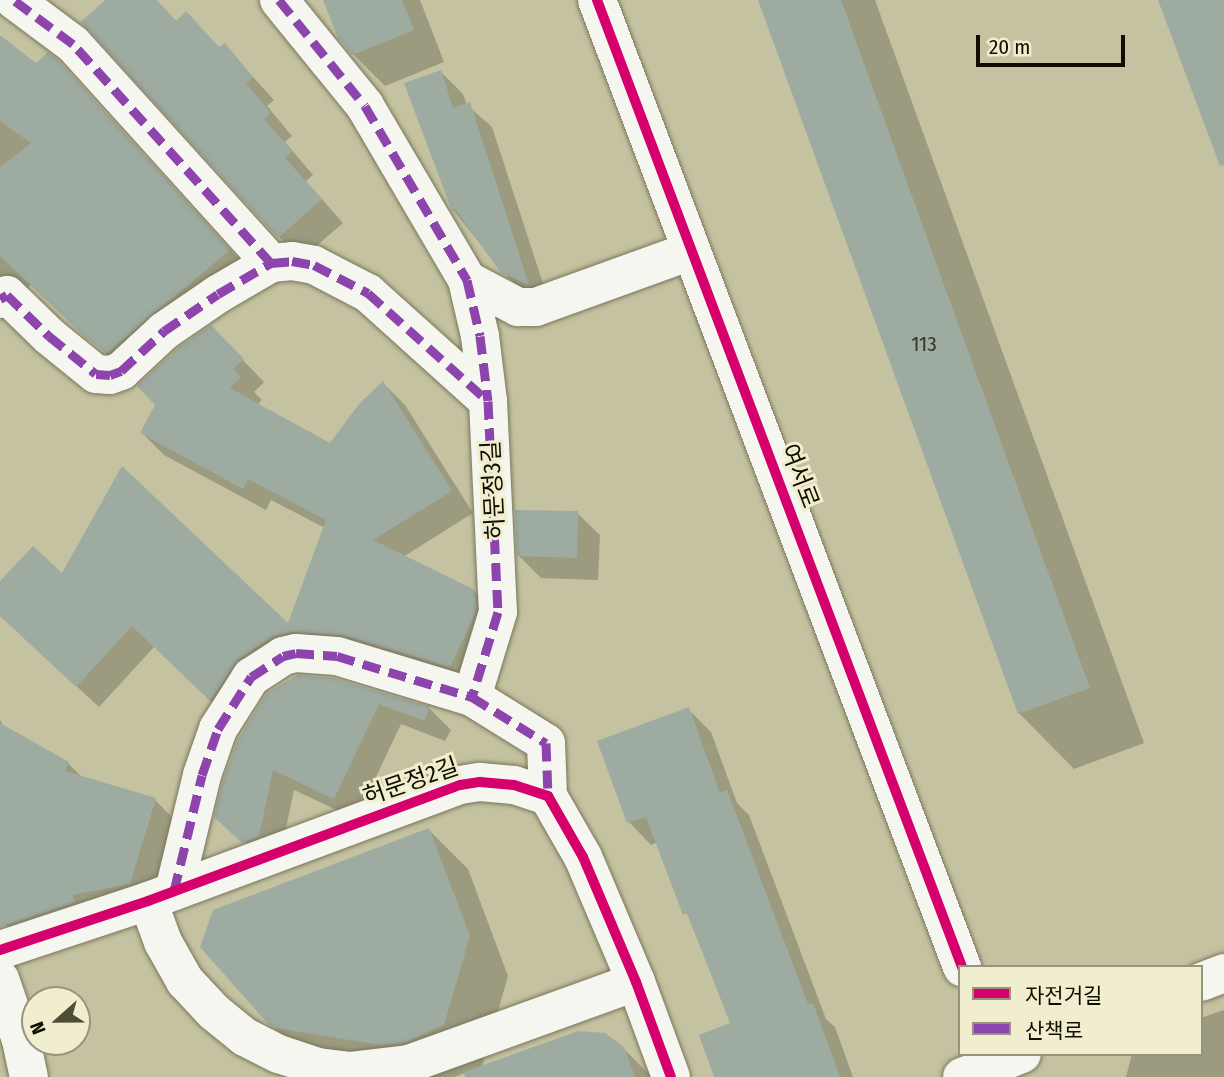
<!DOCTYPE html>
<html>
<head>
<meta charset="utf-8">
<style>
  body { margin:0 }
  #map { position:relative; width:1224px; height:1077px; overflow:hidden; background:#c4c2a0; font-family:"Fira Sans Condensed","Noto Sans KR",sans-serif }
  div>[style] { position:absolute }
  .shadow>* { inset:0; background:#0003 }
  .building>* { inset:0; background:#9eaba1 }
  .roads { filter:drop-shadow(0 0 2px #79775b) drop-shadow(0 0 2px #79775b) }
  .minor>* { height:38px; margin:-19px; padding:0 19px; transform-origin:19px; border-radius:19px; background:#f6f6f1 }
  .quiet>* { height:9px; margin-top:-4.5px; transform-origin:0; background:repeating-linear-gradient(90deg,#8e44ad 0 18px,transparent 0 27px) }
  .cycleway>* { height:10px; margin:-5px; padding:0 5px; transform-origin:5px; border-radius:5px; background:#d6006c }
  span { translate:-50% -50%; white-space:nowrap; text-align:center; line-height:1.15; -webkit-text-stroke:6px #f0eecf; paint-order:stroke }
  .number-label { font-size:21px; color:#343528 }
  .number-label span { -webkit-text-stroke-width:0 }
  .street-label { font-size:24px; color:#100e00 }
  .legend { position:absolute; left:958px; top:965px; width:245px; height:91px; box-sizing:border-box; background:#f0eecf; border:2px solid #96947c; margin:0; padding:9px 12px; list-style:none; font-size:21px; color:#100e00 }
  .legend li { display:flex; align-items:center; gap:14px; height:35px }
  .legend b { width:35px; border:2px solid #96947c }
  .north { position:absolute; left:21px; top:986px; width:70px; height:70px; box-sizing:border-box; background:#f0eecf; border:2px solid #96947c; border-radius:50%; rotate:249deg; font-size:19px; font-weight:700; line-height:28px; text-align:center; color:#100e00 }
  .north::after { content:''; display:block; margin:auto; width:24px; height:32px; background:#4f4d38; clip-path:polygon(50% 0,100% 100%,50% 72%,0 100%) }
  .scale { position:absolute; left:976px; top:35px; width:149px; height:32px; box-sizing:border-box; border:4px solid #100e00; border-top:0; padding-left:9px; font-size:21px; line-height:24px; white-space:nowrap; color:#100e00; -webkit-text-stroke:5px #f0eecf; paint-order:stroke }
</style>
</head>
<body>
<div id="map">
  <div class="shadow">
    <div style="clip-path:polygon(108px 0,155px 0,177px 22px,220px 49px,224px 45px,274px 100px,267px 106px,292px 136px,285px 142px,313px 175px,306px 181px,343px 223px,301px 259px,279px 237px)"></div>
    <div style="clip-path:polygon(325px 0,420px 0,444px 62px,385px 86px,353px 54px)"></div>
    <div style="clip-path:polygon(760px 0,875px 0,1144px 743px,1074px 769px,1019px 713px)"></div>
    <div style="clip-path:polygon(0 37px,36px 66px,82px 87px,253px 275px,130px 376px,32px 284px,0 312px)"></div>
    <div style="clip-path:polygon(441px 72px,463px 94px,467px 105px,492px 127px,550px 305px,526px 295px,503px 272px,453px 210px)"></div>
    <div style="clip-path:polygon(211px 327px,264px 382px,254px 392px,262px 400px,257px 405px,331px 445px,383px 383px,405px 405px,473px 513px,403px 557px,474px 591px,496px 614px,472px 688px,294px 659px,232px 722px,155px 646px,99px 707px,0 615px,0 584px,62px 576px,289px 626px,325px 528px,271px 500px,266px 510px,164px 455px,142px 433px)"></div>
    <div style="clip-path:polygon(577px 513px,600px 535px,598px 580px,541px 578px,519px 556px)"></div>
    <div style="clip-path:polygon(333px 679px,430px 709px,451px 730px,445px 741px,401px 724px,356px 819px,294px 790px,280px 857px,267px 862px,217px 815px)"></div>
    <div style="clip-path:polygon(688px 709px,711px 732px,737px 803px,749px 815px,826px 1019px,835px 1027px,853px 1077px,716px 1077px,732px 1024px,658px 842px,651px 845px,629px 822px)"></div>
    <div style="clip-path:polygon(0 719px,6px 736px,68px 763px,83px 778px,155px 800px,176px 821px,151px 904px,27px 945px,6px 925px,0 907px)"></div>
    <div style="clip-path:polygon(429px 830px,468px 869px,508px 976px,482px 1067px,454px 1077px,386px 1077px,310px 1063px,271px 1024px)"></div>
    <div style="clip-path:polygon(1224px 1010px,1224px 1077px,1126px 1077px,1132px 1054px,1201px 1054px,1201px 1018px)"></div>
    <div style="clip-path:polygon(623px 1048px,652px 1077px,499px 1077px)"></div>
  </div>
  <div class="building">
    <div style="clip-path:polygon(105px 0,157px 0,176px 21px,186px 11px,219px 47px,225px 43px,253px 77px,246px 83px,271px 113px,264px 119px,292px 151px,285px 158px,322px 199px,278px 238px,81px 22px)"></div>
    <div style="clip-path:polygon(323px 0,402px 0,414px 30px,352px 55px,338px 38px)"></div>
    <div style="clip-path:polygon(758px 0,841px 0,1090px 688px,1018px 714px)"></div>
    <div style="clip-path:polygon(1158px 0,1224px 0,1224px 165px,1220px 166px)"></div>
    <div style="clip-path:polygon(0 35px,36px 63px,48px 52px,58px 60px,230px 250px,107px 353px,85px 337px,0 256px,0 167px,31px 143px,0 121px)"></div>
    <div style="clip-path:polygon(441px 70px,453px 108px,470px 102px,529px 285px,501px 273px,455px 209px,452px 211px,404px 83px)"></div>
    <div style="clip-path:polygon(211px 325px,244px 359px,233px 369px,241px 377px,230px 388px,330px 443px,359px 404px,383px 381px,452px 491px,373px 540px,475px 590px,476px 609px,472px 621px,450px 667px,343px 635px,291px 632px,271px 637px,239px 659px,210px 701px,132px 626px,76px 687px,0 616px,0 581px,33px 546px,62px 573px,122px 466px,288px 623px,326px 520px,248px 479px,243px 489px,140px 433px,155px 405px,137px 386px,178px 348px)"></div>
    <div style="clip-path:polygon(515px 510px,578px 511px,577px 558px,517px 556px)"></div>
    <div style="clip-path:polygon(298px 675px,333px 678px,430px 707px,424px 721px,379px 704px,334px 799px,273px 770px,259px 836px,242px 843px,214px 817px,223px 781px,238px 739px,267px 693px)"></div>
    <div style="clip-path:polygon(689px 707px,720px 793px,727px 790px,808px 1004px,813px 1003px,840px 1077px,714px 1077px,699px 1035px,730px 1023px,687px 913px,683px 915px,646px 817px,627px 823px,597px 741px)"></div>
    <div style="clip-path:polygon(0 723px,69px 762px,65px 771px,156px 798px,130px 884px,72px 895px,75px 902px,0 927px)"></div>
    <div style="clip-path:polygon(429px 828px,470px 936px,444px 1025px,404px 1043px,381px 1045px,276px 1028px,269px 1025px,200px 947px,213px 910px)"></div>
    <div style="clip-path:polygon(578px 1031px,605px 1033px,624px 1047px,635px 1077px,465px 1077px,464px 1072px)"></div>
  </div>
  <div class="roads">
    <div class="minor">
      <div style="left:279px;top:0;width:136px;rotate:50.9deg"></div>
      <div style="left:365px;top:106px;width:202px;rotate:59.6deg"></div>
      <div style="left:467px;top:280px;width:57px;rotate:76.9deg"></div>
      <div style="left:480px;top:336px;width:65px;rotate:83deg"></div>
      <div style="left:488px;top:401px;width:211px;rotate:87.3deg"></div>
      <div style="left:498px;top:612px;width:89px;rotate:107deg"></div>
      <div style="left:597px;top:0;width:1034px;rotate:69.32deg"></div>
      <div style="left:271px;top:263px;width:21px;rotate:-5deg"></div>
      <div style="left:292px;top:261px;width:22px;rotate:10deg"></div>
      <div style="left:314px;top:265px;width:61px;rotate:27.4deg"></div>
      <div style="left:368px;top:293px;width:161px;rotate:42deg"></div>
      <div style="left:467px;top:280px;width:58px;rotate:27.9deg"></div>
      <div style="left:518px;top:307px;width:18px"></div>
      <div style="left:536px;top:307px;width:165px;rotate:-19.9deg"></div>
      <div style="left:0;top:299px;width:8px;rotate:-30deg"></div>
      <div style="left:7px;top:295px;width:59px;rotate:44.3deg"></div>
      <div style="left:49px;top:336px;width:60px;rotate:39deg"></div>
      <div style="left:96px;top:374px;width:14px;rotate:4deg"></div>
      <div style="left:110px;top:375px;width:12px;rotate:-20deg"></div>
      <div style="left:121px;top:371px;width:59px;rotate:-42.9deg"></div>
      <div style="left:164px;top:331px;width:65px;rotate:-34.4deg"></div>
      <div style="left:218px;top:294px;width:61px;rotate:-30.3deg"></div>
      <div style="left:271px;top:263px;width:295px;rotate:-132.1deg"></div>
      <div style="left:73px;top:44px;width:74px;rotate:-143.3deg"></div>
      <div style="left:174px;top:891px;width:119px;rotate:-76.4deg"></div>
      <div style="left:202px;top:775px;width:49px;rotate:-70.8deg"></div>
      <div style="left:218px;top:729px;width:62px;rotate:-57.6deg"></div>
      <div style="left:251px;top:677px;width:38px;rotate:-33deg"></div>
      <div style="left:283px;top:656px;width:13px;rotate:-13deg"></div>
      <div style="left:296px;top:653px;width:41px;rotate:4.2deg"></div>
      <div style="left:337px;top:656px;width:141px;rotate:16.9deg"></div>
      <div style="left:472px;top:697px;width:87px;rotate:31.9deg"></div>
      <div style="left:546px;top:743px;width:53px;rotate:87.8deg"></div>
      <div style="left:148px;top:901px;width:44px;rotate:69.9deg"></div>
      <div style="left:163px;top:942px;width:45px;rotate:60.6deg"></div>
      <div style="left:185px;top:981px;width:42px;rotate:46.9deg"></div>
      <div style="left:214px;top:1012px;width:40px;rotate:39deg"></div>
      <div style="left:245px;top:1037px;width:38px;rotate:27deg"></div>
      <div style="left:279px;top:1054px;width:41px;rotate:18.4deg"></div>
      <div style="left:318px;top:1067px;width:31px;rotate:7deg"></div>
      <div style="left:349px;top:1071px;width:60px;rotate:-6.7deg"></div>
      <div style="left:409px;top:1064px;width:241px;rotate:-19.9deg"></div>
      <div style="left:0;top:950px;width:156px;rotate:-18.3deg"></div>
      <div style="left:148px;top:901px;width:333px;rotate:-20.4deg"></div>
      <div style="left:460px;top:785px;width:20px;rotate:-9deg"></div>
      <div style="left:480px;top:782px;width:34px;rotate:5deg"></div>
      <div style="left:514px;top:785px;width:36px;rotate:18deg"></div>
      <div style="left:548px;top:796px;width:70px;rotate:60.2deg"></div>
      <div style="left:583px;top:857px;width:136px;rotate:67deg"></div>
      <div style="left:636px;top:982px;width:101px;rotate:69.8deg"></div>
      <div style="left:0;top:979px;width:65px;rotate:71deg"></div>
      <div style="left:21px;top:1040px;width:38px;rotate:78deg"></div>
      <div style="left:1201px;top:982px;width:25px;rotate:-21deg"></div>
      <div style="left:962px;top:1077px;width:64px;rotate:-21deg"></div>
    </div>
  </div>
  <div class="quiet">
    <div style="left:279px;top:0;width:136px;rotate:50.9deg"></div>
    <div style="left:365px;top:106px;width:202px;rotate:59.6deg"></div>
    <div style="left:467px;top:280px;width:57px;rotate:76.9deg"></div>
    <div style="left:480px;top:336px;width:65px;rotate:83deg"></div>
    <div style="left:488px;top:401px;width:211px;rotate:87.3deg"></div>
    <div style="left:498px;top:612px;width:89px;rotate:107deg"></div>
    <div style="left:271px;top:263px;width:21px;rotate:-5deg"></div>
    <div style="left:292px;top:261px;width:22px;rotate:10deg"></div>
    <div style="left:314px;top:265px;width:61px;rotate:27.4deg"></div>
    <div style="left:368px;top:293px;width:161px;rotate:42deg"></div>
    <div style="left:0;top:299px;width:8px;rotate:-30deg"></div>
    <div style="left:7px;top:295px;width:59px;rotate:44.3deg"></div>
    <div style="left:49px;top:336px;width:60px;rotate:39deg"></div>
    <div style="left:96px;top:374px;width:14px;rotate:4deg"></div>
    <div style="left:110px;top:375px;width:12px;rotate:-20deg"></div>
    <div style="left:121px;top:371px;width:59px;rotate:-42.9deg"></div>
    <div style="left:164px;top:331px;width:65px;rotate:-34.4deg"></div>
    <div style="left:218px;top:294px;width:61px;rotate:-30.3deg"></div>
    <div style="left:271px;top:263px;width:295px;rotate:-132.1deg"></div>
    <div style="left:73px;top:44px;width:74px;rotate:-143.3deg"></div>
    <div style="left:174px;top:891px;width:119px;rotate:-76.4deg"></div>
    <div style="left:202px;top:775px;width:49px;rotate:-70.8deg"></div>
    <div style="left:218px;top:729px;width:62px;rotate:-57.6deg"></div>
    <div style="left:251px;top:677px;width:38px;rotate:-33deg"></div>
    <div style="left:283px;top:656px;width:13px;rotate:-13deg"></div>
    <div style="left:296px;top:653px;width:41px;rotate:4.2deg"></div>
    <div style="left:337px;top:656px;width:141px;rotate:16.9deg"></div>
    <div style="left:472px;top:697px;width:87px;rotate:31.9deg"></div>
    <div style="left:546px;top:743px;width:53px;rotate:87.8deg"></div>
  </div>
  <div class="cycleway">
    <div style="left:597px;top:0;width:1034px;rotate:69.32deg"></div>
    <div style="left:0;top:950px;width:156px;rotate:-18.3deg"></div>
    <div style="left:148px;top:901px;width:333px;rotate:-20.4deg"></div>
    <div style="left:460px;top:785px;width:20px;rotate:-9deg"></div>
    <div style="left:480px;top:782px;width:34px;rotate:5deg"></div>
    <div style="left:514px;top:785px;width:36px;rotate:18deg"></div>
    <div style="left:548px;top:796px;width:70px;rotate:60.2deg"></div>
    <div style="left:583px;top:857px;width:136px;rotate:67deg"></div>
    <div style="left:636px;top:982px;width:101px;rotate:69.8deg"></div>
  </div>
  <div class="number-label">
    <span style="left:924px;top:344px">113</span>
  </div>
  <div class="street-label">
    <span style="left:799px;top:476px;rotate:69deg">여서로</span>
    <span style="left:494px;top:490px;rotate:-93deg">허문정3길</span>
    <span style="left:411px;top:782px;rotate:-19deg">허문정2길</span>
  </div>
  <ul class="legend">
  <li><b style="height:9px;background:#d6006c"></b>자전거길</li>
  <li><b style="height:9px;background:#8e44ad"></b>산책로</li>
  </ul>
  <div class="north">N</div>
  <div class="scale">20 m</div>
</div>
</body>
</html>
